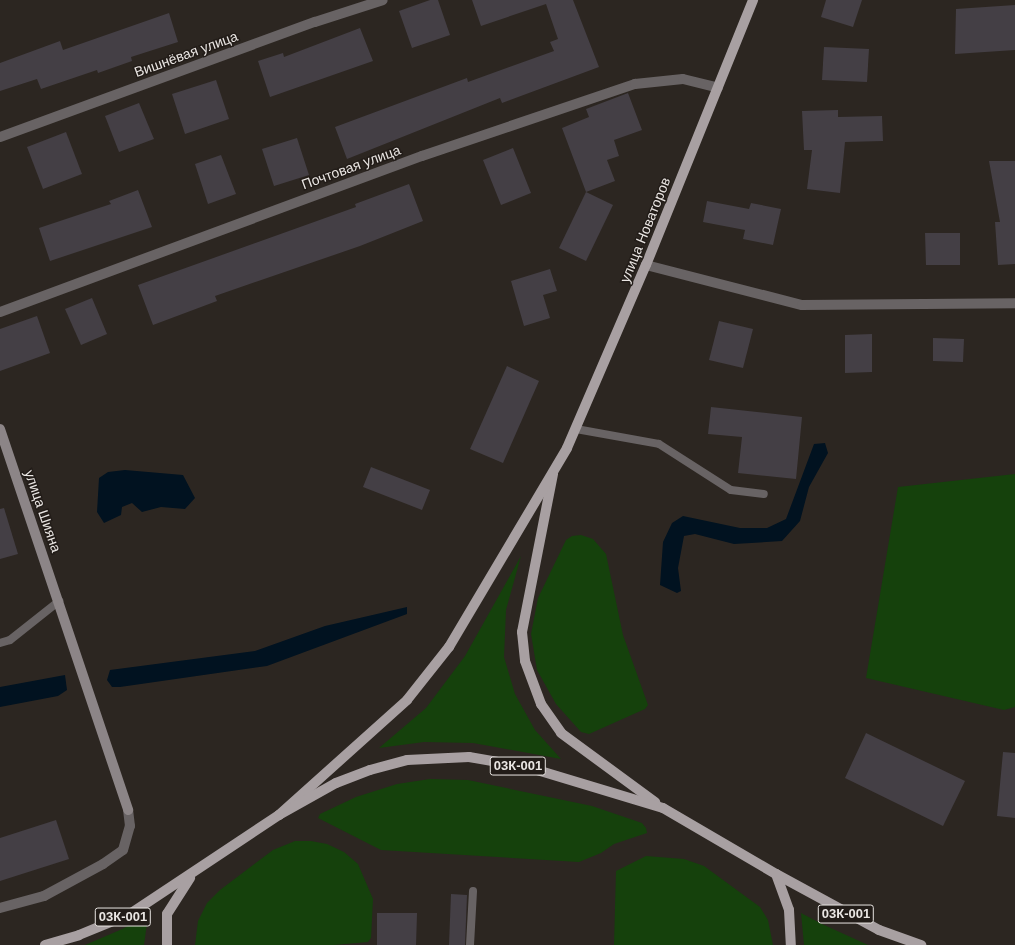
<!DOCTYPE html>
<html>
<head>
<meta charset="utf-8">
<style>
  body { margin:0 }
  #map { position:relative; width:1015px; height:945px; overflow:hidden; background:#2c2621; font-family:Arial,sans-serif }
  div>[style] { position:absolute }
  .green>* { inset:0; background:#15410c }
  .water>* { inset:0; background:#011220 }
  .building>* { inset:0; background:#443f45 }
  .lane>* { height:8px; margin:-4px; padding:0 4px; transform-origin:4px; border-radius:4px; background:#686364 }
  .street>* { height:10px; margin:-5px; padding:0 5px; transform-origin:5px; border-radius:5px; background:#686364 }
  .secondary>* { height:10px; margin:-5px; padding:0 5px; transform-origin:5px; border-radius:5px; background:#8c8587 }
  .primary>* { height:10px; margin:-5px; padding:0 5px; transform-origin:5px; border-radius:5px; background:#a8a0a2 }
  span { translate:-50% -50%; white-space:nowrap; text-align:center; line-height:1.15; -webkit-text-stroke:3px #221c18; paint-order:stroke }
  .shield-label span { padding:1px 3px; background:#221c18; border:1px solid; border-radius:3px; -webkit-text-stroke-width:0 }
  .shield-label { font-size:13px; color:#eae6e3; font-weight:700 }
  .street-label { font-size:14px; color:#eae6e3 }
</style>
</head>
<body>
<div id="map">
  <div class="green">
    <div style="clip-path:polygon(1015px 474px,1015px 707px,1004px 710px,866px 678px,898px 487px)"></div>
    <div style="clip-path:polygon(581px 535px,593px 539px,606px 554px,623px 635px,648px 705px,645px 709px,589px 734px,581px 732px,556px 704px,537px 670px,531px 634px,538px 598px,566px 540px,572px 536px)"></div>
    <div style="clip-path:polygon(521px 556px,506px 610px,504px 657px,515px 694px,535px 730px,561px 759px,473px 743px,424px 742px,379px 748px,426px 708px,465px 656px)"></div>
    <div style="clip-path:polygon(430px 779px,468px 780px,592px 806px,642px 823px,646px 828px,647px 833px,614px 844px,601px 853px,579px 862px,381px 850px,318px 818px,320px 814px,356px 797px,397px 784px)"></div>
    <div style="clip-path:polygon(295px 841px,311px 841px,327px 844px,344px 852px,358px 864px,373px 899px,371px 938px,368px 942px,334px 945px,195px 945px,198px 921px,207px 903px,220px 890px,273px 850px)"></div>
    <div style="clip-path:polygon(646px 856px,684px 859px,704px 866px,760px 907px,768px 920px,773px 945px,614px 945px,616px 871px)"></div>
    <div style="clip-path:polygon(801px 913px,822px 924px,868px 945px,804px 945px)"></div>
    <div style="clip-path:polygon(148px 916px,144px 945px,85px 945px,120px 930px)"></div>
  </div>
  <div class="water">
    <div style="clip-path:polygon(825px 443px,828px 453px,809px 487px,800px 521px,782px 541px,734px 544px,695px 534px,684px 536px,678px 568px,681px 591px,677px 593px,660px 585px,663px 542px,672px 523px,683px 516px,740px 528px,767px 528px,786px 519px,814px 444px)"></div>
    <div style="clip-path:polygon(125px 470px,183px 475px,195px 498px,185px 509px,161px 507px,142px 512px,132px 503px,122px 507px,121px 515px,104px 523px,97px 512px,99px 478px,108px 472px)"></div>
    <div style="clip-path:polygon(407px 607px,407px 614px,267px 666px,120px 687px,112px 687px,107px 680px,110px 670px,255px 651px,325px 626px)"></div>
    <div style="clip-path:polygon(65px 675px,67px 690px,58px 696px,0 707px,0 687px)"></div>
  </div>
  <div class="building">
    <div style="clip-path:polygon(430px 0,438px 0,450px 35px,412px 48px,399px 11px)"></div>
    <div style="clip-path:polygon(472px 0,573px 0,599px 67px,502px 103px,500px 98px,347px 159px,335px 127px,467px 78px,468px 82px,554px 51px,550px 42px,558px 39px,546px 4px,481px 26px)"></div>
    <div style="clip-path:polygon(826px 0,862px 0,853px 27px,821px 17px)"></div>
    <div style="clip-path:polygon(1015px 5px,1015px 50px,955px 54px,956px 9px)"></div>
    <div style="clip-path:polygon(169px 13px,178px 42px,131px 57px,132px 61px,98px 73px,97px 70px,41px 89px,37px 79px,0 91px,0 63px,60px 41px,63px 50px)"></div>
    <div style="clip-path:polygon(360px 28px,373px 61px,270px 97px,258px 61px,283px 53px,284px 57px)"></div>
    <div style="clip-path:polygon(824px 47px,869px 49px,867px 82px,822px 80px)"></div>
    <div style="clip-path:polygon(216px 80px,229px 119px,185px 134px,172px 94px)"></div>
    <div style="clip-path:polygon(628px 93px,642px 130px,614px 140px,619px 156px,607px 160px,615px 181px,586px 192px,562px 128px,589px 117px,586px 109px)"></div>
    <div style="clip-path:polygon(139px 103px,154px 139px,119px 152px,105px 116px)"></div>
    <div style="clip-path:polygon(838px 110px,838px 117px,882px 116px,883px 141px,845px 142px,840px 193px,807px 189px,812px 150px,804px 150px,802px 111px)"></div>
    <div style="clip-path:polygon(66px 132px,82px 174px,43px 189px,27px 147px)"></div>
    <div style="clip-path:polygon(297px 138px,309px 175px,274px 186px,262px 149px)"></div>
    <div style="clip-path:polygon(513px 148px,531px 193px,501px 205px,483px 160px)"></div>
    <div style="clip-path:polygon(221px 155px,236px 194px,208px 204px,195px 164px)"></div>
    <div style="clip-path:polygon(989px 161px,1015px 161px,1015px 264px,998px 265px,995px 222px,1000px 222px)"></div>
    <div style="clip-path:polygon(409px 184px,423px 221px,360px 246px,215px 296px,217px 301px,153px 325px,138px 285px,356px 207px,355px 204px)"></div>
    <div style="clip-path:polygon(138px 190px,152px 227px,50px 261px,39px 228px,111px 204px,109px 201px)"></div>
    <div style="clip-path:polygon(586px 192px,613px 205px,586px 261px,559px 248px)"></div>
    <div style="clip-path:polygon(707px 201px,749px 209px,751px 203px,781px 209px,773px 245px,743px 239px,745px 230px,703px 222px)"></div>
    <div style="clip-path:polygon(925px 233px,960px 233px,960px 265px,926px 265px)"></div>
    <div style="clip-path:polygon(550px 269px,557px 291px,543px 295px,550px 318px,524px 326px,511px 281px)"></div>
    <div style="clip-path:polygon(92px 298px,107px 334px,81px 345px,65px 309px)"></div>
    <div style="clip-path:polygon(37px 316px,50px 353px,0 371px,0 329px)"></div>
    <div style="clip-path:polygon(719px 321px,753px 329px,743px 368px,709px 360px)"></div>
    <div style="clip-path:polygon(872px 334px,872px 372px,845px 373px,845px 335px)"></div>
    <div style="clip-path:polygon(933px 338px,964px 339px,963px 362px,933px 361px)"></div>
    <div style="clip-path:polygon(507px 366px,539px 381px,503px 463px,470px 449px)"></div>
    <div style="clip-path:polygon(711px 407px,802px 417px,796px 479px,738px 473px,742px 437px,708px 434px)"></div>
    <div style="clip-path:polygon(371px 467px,430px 490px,422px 510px,363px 487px)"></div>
    <div style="clip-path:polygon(4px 508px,18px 554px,0 559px,0 509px)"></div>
    <div style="clip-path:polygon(866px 733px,965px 781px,943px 826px,845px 778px)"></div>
    <div style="clip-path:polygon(1003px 752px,1015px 753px,1015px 818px,997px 816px)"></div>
    <div style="clip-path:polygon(56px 820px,69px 859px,0 881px,0 838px)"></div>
    <div style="clip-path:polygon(451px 894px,467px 895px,465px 945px,449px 945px)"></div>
    <div style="clip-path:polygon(377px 913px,417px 913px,416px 945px,377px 945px)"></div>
  </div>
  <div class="lane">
    <div style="left:576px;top:429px;width:84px;rotate:10.2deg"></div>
    <div style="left:659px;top:444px;width:85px;rotate:32.6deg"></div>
    <div style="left:731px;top:490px;width:33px;rotate:7deg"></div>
    <div style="left:0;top:643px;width:10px;rotate:-17deg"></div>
    <div style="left:10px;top:640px;width:63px;rotate:-38.5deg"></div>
    <div style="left:470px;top:945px;width:54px;rotate:-86.8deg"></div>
  </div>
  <div class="street">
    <div style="left:0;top:137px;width:335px;rotate:-20.1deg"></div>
    <div style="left:315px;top:22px;width:71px;rotate:-17.9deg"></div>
    <div style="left:646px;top:265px;width:161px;rotate:14.4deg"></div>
    <div style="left:802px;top:305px;width:213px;rotate:-0.5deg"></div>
    <div style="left:0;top:312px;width:450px;rotate:-20.3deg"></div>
    <div style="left:422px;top:156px;width:225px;rotate:-18.7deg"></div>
    <div style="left:635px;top:84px;width:48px;rotate:-5.9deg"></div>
    <div style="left:683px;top:79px;width:36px;rotate:14deg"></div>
    <div style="left:0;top:908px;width:46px;rotate:-15.3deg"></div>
    <div style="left:44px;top:896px;width:67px;rotate:-28.5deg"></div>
    <div style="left:103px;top:864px;width:24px;rotate:-35deg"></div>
    <div style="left:123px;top:850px;width:25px;rotate:-74deg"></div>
    <div style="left:130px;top:826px;width:16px;rotate:-97deg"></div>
  </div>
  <div class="secondary">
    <div style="left:0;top:429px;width:402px;rotate:71.4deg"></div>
  </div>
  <div class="primary">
    <div style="left:553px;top:474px;width:161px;rotate:101.1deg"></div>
    <div style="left:522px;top:632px;width:29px;rotate:84deg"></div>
    <div style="left:525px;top:661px;width:46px;rotate:69.6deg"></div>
    <div style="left:541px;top:704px;width:35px;rotate:55deg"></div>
    <div style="left:561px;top:733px;width:117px;rotate:36.3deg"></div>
    <div style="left:279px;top:815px;width:172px;rotate:-41.9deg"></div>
    <div style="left:407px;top:700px;width:68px;rotate:-51.6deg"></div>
    <div style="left:449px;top:647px;width:231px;rotate:-59.3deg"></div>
    <div style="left:567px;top:448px;width:199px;rotate:-66.7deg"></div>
    <div style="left:646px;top:265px;width:286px;rotate:-68deg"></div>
    <div style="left:776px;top:874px;width:117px;rotate:28.5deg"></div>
    <div style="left:879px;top:930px;width:45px;rotate:19.7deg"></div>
    <div style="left:45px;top:945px;width:35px;rotate:-16deg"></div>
    <div style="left:79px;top:935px;width:55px;rotate:-22.4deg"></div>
    <div style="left:130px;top:914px;width:179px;rotate:-33.6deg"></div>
    <div style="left:279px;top:815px;width:65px;rotate:-29.3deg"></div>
    <div style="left:336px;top:783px;width:36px;rotate:-21deg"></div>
    <div style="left:370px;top:770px;width:38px;rotate:-15deg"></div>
    <div style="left:407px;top:760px;width:62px;rotate:-2.8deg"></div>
    <div style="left:469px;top:757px;width:59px;rotate:9.8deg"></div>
    <div style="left:527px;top:767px;width:142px;rotate:16.8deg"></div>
    <div style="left:663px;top:808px;width:131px;rotate:30.3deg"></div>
    <div style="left:776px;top:874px;width:38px;rotate:70deg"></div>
    <div style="left:789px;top:910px;width:35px;rotate:87deg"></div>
    <div style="left:167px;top:945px;width:31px;rotate:-90deg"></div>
    <div style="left:167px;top:914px;width:43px;rotate:-57.4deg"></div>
  </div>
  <div class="shield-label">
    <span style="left:518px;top:766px">03К-001</span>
    <span style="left:846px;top:914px">03К-001</span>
    <span style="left:123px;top:917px">03К-001</span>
  </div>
  <div class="street-label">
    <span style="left:186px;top:54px;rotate:-20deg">Вишнёвая улица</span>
    <span style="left:351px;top:167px;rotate:-20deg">Почтовая улица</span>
    <span style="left:645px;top:230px;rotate:-68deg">улица Новаторов</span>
    <span style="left:43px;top:511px;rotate:71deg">улица Шияна</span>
  </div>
</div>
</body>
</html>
